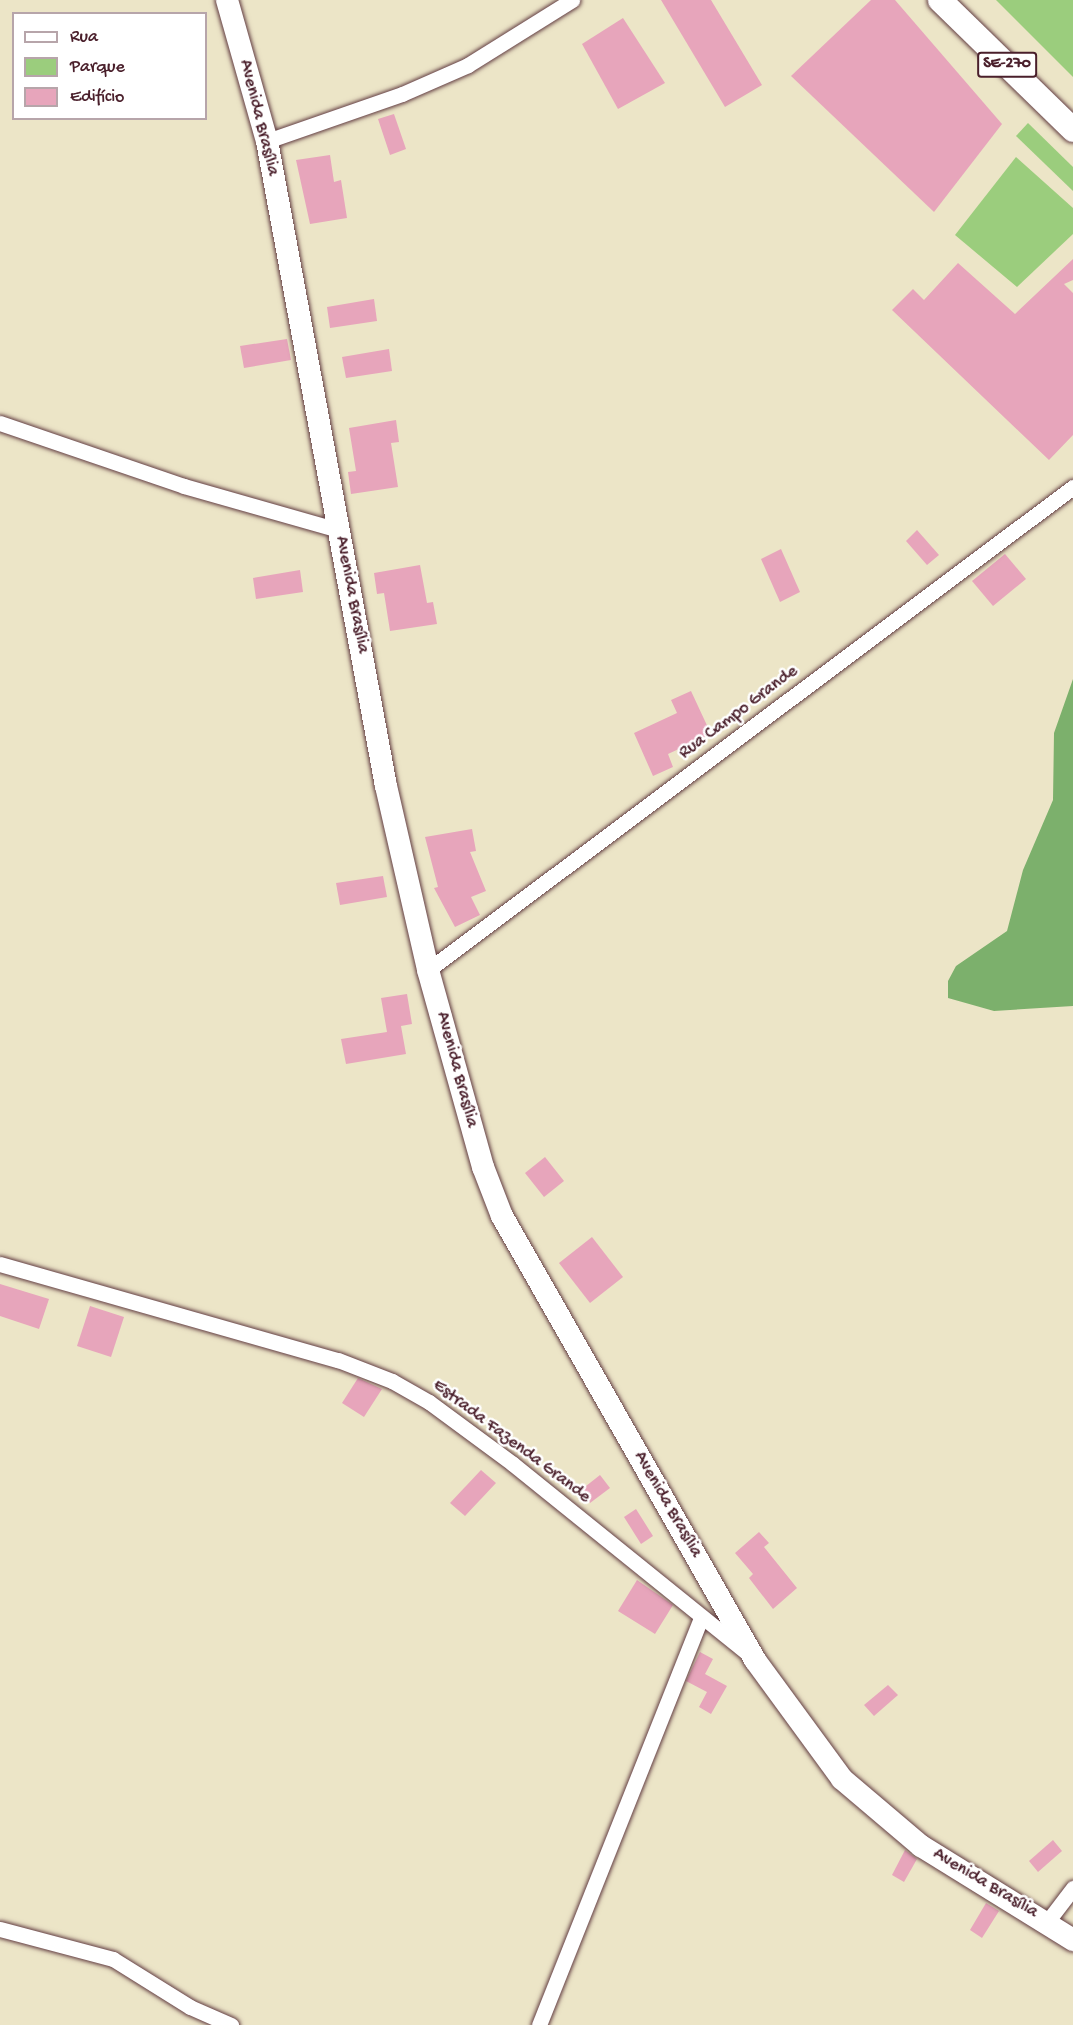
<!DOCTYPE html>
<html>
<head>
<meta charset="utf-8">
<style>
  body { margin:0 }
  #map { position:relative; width:1073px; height:2025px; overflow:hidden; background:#ece5c7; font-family:"Gochi Hand",sans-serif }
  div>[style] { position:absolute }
  .green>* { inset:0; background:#9bcd7d }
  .forest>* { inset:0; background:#7cb06c }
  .building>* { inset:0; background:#e7a5bb }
  .roads { filter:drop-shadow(0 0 2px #623d42) drop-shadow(0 0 2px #623d42) }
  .street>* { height:15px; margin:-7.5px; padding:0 7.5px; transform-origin:7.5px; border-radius:7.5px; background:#fff }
  .secondary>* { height:22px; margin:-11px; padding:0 11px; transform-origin:11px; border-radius:11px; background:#fff }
  .primary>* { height:24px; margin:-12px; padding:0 12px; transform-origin:12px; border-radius:12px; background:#fff }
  span { translate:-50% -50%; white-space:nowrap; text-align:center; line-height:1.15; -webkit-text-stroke:5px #fff; paint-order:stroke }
  .shield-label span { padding:2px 4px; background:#fff; border:2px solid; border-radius:4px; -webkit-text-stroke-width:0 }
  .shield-label { font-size:16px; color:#4a1f2b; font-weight:700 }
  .street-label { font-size:18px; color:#4a1f2b }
  .legend { position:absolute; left:12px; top:12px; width:195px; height:108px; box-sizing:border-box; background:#fff; border:2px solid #b7a5aa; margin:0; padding:8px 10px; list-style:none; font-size:18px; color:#4a1f2b }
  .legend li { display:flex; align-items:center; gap:12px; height:30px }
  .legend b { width:30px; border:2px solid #b7a5aa }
</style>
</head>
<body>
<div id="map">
  <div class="green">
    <div style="clip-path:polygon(996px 0,1073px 0,1073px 77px)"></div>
    <div style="clip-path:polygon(1028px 123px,1073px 167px,1073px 191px,1016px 136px)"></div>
    <div style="clip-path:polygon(1016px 157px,1073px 208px,1073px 234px,1017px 287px,955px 235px)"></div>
  </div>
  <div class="forest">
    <div style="clip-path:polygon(1073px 679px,1073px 1006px,994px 1011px,948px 998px,948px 981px,956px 966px,1007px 931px,1023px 870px,1053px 800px,1054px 733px)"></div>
  </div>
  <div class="building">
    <div style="clip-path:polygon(661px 0,711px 0,762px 85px,725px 107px)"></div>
    <div style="clip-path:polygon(871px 0,895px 0,1002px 124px,934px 212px,791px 76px)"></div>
    <div style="clip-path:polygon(623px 18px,665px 83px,618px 109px,582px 44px)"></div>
    <div style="clip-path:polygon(394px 114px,406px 149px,390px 155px,378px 119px)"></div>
    <div style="clip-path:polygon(330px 155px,334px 182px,341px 180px,347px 218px,310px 224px,296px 160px)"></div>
    <div style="clip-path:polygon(1073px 259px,1073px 280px,1064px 284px,1073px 293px,1073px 435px,1049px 460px,892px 310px,913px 289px,924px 300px,958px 263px,1015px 314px)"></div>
    <div style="clip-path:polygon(374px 299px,377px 321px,330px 328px,327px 307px)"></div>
    <div style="clip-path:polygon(287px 339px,291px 360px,244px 368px,240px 346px)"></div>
    <div style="clip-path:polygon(389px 349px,392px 371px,346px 378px,342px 357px)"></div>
    <div style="clip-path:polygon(396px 420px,399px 442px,391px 443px,398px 487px,351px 494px,348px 472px,356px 471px,349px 428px)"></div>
    <div style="clip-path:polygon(917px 530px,939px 555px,927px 565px,906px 541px)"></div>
    <div style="clip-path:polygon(781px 549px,800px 592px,780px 602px,761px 559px)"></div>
    <div style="clip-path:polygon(1005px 554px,1026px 579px,993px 606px,972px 581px)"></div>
    <div style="clip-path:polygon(420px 565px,427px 603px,433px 602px,437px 624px,390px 631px,384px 593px,377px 594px,374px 573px)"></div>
    <div style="clip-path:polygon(300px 570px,303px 592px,256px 599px,253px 578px)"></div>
    <div style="clip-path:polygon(691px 691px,711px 734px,668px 754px,673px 767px,653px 776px,634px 733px,677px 713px,671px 700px)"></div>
    <div style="clip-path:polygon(472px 829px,476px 851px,470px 852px,486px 891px,471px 897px,480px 915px,455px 927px,434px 888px,438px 887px,425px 837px)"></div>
    <div style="clip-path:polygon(383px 876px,387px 897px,340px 905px,336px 883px)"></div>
    <div style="clip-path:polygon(407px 994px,412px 1024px,401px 1026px,406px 1054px,346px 1064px,341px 1039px,387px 1032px,381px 998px)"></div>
    <div style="clip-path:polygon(545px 1157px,564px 1181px,544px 1197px,525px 1173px)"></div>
    <div style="clip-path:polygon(592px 1237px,623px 1277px,590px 1303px,559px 1263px)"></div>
    <div style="clip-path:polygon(0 1284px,49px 1299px,39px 1329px,0 1316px)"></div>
    <div style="clip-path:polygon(90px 1306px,124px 1317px,111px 1357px,77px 1346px)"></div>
    <div style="clip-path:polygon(358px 1378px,382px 1389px,364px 1417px,342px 1403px)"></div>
    <div style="clip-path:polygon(481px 1470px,496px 1483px,465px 1516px,450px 1503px)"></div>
    <div style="clip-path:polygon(600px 1475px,610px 1488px,590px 1503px,581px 1490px)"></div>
    <div style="clip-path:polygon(636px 1509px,653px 1536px,641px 1544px,624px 1517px)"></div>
    <div style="clip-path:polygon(759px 1532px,769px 1543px,764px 1547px,797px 1588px,773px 1609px,749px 1578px,753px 1574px,735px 1553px)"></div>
    <div style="clip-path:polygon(637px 1580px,673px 1605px,655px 1634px,618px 1611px)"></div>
    <div style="clip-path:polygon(700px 1652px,713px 1659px,705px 1674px,727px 1686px,711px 1714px,699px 1707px,707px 1692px,686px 1681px)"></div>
    <div style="clip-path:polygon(888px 1685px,898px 1695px,874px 1716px,864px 1705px)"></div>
    <div style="clip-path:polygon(1053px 1840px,1062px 1851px,1038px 1872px,1029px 1861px)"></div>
    <div style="clip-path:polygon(905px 1850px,917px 1859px,904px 1882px,892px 1875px)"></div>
    <div style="clip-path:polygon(986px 1903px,999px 1911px,982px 1938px,970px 1930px)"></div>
  </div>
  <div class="roads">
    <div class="street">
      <div style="left:267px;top:141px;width:143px;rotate:-19.2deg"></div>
      <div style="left:402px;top:94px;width:72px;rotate:-23.7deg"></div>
      <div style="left:468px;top:65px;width:123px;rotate:-32deg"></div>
      <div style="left:0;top:423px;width:194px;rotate:18.9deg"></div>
      <div style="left:184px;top:486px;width:160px;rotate:15.9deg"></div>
      <div style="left:428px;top:970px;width:806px;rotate:-36.83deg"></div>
      <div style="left:0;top:1264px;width:351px;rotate:15.9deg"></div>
      <div style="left:338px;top:1360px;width:58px;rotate:21.3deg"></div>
      <div style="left:392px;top:1381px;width:43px;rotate:29.6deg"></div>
      <div style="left:429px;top:1402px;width:104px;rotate:36.4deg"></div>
      <div style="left:513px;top:1464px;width:299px;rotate:38.9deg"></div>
      <div style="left:1047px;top:1922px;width:43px;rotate:-52.6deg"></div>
      <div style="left:0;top:1929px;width:117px;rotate:14.9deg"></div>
      <div style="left:113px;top:1959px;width:91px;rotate:31.9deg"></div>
      <div style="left:190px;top:2007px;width:45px;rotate:23.7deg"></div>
      <div style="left:539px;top:2025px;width:439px;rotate:-68.3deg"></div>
    </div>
    <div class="secondary">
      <div style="left:227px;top:0;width:147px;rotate:74.2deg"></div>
      <div style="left:267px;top:141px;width:656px;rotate:79.55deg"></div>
      <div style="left:386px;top:786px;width:189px;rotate:77.1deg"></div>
      <div style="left:428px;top:970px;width:205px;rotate:74.4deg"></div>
      <div style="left:483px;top:1167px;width:53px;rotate:68.8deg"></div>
      <div style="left:502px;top:1216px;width:511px;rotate:60.32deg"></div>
      <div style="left:755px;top:1660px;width:147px;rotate:53.8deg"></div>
      <div style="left:842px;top:1779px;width:104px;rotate:40.3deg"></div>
      <div style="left:921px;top:1846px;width:179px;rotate:31.7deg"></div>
    </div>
    <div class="primary">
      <div style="left:940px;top:0;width:186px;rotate:44.3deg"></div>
    </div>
  </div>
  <div class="shield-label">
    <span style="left:1007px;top:65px">SE-270</span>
  </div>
  <div class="street-label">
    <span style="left:258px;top:118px;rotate:76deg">Avenida Brasília</span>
    <span style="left:351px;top:595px;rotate:79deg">Avenida Brasília</span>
    <span style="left:739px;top:713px;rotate:-37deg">Rua Campo Grande</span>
    <span style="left:456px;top:1070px;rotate:75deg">Avenida Brasília</span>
    <span style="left:511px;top:1442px;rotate:37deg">Estrada Fazenda Grande</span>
    <span style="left:667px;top:1505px;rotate:60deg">Avenida Brasília</span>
    <span style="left:985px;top:1884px;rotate:31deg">Avenida Brasília</span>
  </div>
  <ul class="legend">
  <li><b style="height:8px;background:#fff"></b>Rua</li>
  <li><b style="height:16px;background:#9bcd7d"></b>Parque</li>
  <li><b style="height:16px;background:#e7a5bb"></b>Edifício</li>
  </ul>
</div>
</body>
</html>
